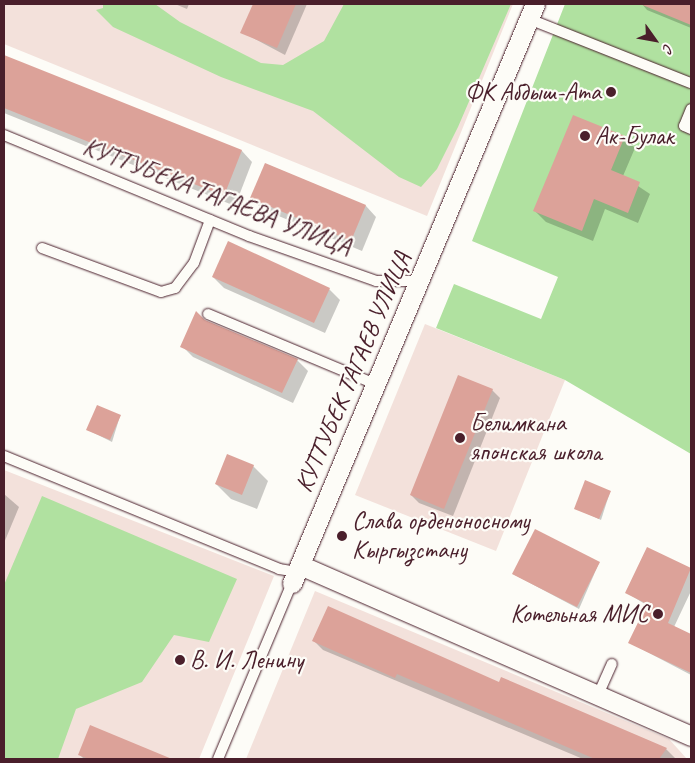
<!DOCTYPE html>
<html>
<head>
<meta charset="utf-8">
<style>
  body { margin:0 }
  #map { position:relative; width:695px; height:763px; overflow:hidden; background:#fdfcf7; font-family:Caveat,sans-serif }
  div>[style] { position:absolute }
  .built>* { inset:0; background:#f3e1db }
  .green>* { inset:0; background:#b0e1a0 }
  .shadow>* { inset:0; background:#0003 }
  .building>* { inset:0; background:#dca299 }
  .roads { filter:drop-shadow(0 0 1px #4a1f2b) drop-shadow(0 0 1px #4a1f2b) }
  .service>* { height:10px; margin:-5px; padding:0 5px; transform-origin:5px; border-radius:5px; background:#fdfcf7 }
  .minor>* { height:19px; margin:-9.5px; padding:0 9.5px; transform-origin:9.5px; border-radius:9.5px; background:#fdfcf7 }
  .dots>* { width:14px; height:14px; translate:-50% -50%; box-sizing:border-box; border:2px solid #fdfcf7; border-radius:50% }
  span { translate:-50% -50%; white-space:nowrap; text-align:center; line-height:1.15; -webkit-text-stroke:4.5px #fdfcf7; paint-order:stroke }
  .poi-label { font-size:25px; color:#4a1f2b }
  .right { translate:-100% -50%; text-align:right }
  .left { translate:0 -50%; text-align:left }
  .street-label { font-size:25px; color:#4a1f2b }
  .frame { position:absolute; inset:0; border:5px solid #4a1f2b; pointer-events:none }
  .north { position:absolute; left:630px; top:15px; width:50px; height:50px; -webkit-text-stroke:4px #fdfcf7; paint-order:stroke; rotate:122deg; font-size:14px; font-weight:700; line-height:20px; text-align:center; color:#4a1f2b }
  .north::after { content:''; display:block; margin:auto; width:18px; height:22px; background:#4a1f2b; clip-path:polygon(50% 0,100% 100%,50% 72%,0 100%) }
</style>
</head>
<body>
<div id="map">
  <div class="built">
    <div style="clip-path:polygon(4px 4px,513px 4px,427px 216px,4px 44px)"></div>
    <div style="clip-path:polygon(425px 324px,565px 380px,496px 551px,355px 495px)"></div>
    <div style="clip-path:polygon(4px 470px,274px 576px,199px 759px,4px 759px)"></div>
    <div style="clip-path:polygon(315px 591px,669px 739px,687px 759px,246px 759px)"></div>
  </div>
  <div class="green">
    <div style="clip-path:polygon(103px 4px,155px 4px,180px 22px,261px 63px,283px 65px,324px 41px,344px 4px,511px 4px,458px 127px,437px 169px,421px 187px,399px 177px,313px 111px,221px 77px,113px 27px,96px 10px,103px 8px)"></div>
    <div style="clip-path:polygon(565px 4px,691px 4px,691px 454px,565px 380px,436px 328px,454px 284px,541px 319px,558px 277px,472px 241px)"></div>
    <div style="clip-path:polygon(42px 496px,237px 579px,209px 642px,174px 635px,142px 682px,76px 709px,58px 759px,4px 759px,4px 585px)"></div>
  </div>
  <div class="shadow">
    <div style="clip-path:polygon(175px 4px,189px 4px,187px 9px)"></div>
    <div style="clip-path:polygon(254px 4px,307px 4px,285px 55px,242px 32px)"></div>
    <div style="clip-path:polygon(642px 4px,691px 4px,691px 28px,647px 10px)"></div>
    <div style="clip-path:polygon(4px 56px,242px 151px,252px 162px,235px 206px,4px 113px)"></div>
    <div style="clip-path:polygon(624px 137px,635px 148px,623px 176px,650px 194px,638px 223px,605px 209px,593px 241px,546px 222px,535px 211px)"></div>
    <div style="clip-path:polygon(266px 164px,366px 206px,376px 217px,362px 251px,262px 209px,251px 198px)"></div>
    <div style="clip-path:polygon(213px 277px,329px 289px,340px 300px,325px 333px,224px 288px)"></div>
    <div style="clip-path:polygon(205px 322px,297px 360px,308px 371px,293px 403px,193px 357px,182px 346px)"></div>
    <div style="clip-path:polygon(492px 390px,500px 398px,453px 516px,419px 503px,411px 495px)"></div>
    <div style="clip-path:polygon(120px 416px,112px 442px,88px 430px)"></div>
    <div style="clip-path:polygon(253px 466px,268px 481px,257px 509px,231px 499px,216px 484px)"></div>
    <div style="clip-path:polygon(610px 492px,601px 520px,575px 508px)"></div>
    <div style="clip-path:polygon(4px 494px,19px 507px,4px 543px)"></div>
    <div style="clip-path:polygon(648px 549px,691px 569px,691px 591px,674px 627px,691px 636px,691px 675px,630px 643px,648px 606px,627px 593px)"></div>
    <div style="clip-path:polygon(599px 563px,579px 609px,513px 574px)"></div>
    <div style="clip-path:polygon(313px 640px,500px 684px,666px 749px,676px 759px,583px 759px,323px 650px)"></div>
    <div style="clip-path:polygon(79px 754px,156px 758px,84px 759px)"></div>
  </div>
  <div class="building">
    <div style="clip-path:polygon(253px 4px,296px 4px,277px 48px,240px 33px)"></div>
    <div style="clip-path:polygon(640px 4px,691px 4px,691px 25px)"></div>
    <div style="clip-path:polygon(4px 55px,242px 150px,224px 196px,4px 108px)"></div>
    <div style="clip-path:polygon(573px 115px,625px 136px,611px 170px,640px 182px,628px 213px,594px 199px,582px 231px,533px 211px)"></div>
    <div style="clip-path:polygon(265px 163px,366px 205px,351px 241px,250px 198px)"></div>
    <div style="clip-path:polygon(228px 241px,330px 288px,314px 323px,212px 277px)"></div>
    <div style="clip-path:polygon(196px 311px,205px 320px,298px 359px,282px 393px,180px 347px)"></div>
    <div style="clip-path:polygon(458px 375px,493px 389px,444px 509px,410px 495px)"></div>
    <div style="clip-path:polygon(97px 405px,121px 415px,110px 440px,86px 430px)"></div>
    <div style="clip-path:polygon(227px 454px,254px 465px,242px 495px,215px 484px)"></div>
    <div style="clip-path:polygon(585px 480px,611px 491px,599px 519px,574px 509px)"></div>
    <div style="clip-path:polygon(535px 529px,600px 562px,577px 607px,512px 574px)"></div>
    <div style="clip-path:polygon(647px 547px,691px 568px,668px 623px,691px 634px,691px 673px,628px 643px,647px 604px,625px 593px)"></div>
    <div style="clip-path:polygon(328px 606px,499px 682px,501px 677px,667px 748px,659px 759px,595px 759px,397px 674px,395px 678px,312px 641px)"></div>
    <div style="clip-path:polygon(90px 725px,172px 759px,89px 759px,78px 755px)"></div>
  </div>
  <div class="roads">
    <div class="service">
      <div style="left:529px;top:19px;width:174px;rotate:21.6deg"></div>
      <div style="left:691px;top:109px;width:18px;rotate:112deg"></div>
      <div style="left:684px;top:126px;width:8px;rotate:23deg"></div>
      <div style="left:4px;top:135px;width:265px;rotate:22.4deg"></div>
      <div style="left:249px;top:236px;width:135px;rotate:19.5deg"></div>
      <div style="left:376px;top:281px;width:43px"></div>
      <div style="left:42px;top:248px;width:127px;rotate:20.3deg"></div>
      <div style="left:161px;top:292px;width:15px;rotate:-16deg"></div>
      <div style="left:175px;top:288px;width:31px;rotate:-53deg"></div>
      <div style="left:194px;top:263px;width:46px;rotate:-69.6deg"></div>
      <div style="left:208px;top:314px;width:181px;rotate:22.7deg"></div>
      <div style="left:4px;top:456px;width:297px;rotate:22.3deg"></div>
      <div style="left:279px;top:569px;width:18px;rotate:9deg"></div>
      <div style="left:598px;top:695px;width:34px;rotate:-66deg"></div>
      <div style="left:218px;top:759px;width:191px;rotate:-67.2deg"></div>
    </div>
    <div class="minor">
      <div style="left:300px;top:565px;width:427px;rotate:23.6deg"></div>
      <div style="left:292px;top:583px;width:628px;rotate:-67.23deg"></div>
    </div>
  </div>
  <div class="dots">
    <div style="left:611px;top:92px;background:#4a1f2b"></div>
    <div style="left:585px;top:136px;background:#4a1f2b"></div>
    <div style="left:460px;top:438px;background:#4a1f2b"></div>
    <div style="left:342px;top:536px;background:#4a1f2b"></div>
    <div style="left:658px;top:614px;background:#4a1f2b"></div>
    <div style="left:180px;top:660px;background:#4a1f2b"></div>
  </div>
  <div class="poi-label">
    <span class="right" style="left:601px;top:92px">ФК Абдыш-Ата</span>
    <span class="left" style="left:595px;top:136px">Ак-Булак</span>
    <span class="left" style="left:470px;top:438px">Белимкана<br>японская школа</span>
    <span class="left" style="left:352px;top:536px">Слава орденоносному<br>Кыргызстану</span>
    <span class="right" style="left:648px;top:614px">Котельная МИС</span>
    <span class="left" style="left:190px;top:660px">В. И. Ленину</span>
  </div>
  <div class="street-label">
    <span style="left:217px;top:197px;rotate:21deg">КУТТУБЕКА ТАГАЕВА УЛИЦА</span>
    <span style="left:353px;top:372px;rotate:-67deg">КУТТУБЕК ТАГАЕВ УЛИЦА</span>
  </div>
  <div class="frame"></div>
  <div class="north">С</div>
</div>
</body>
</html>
